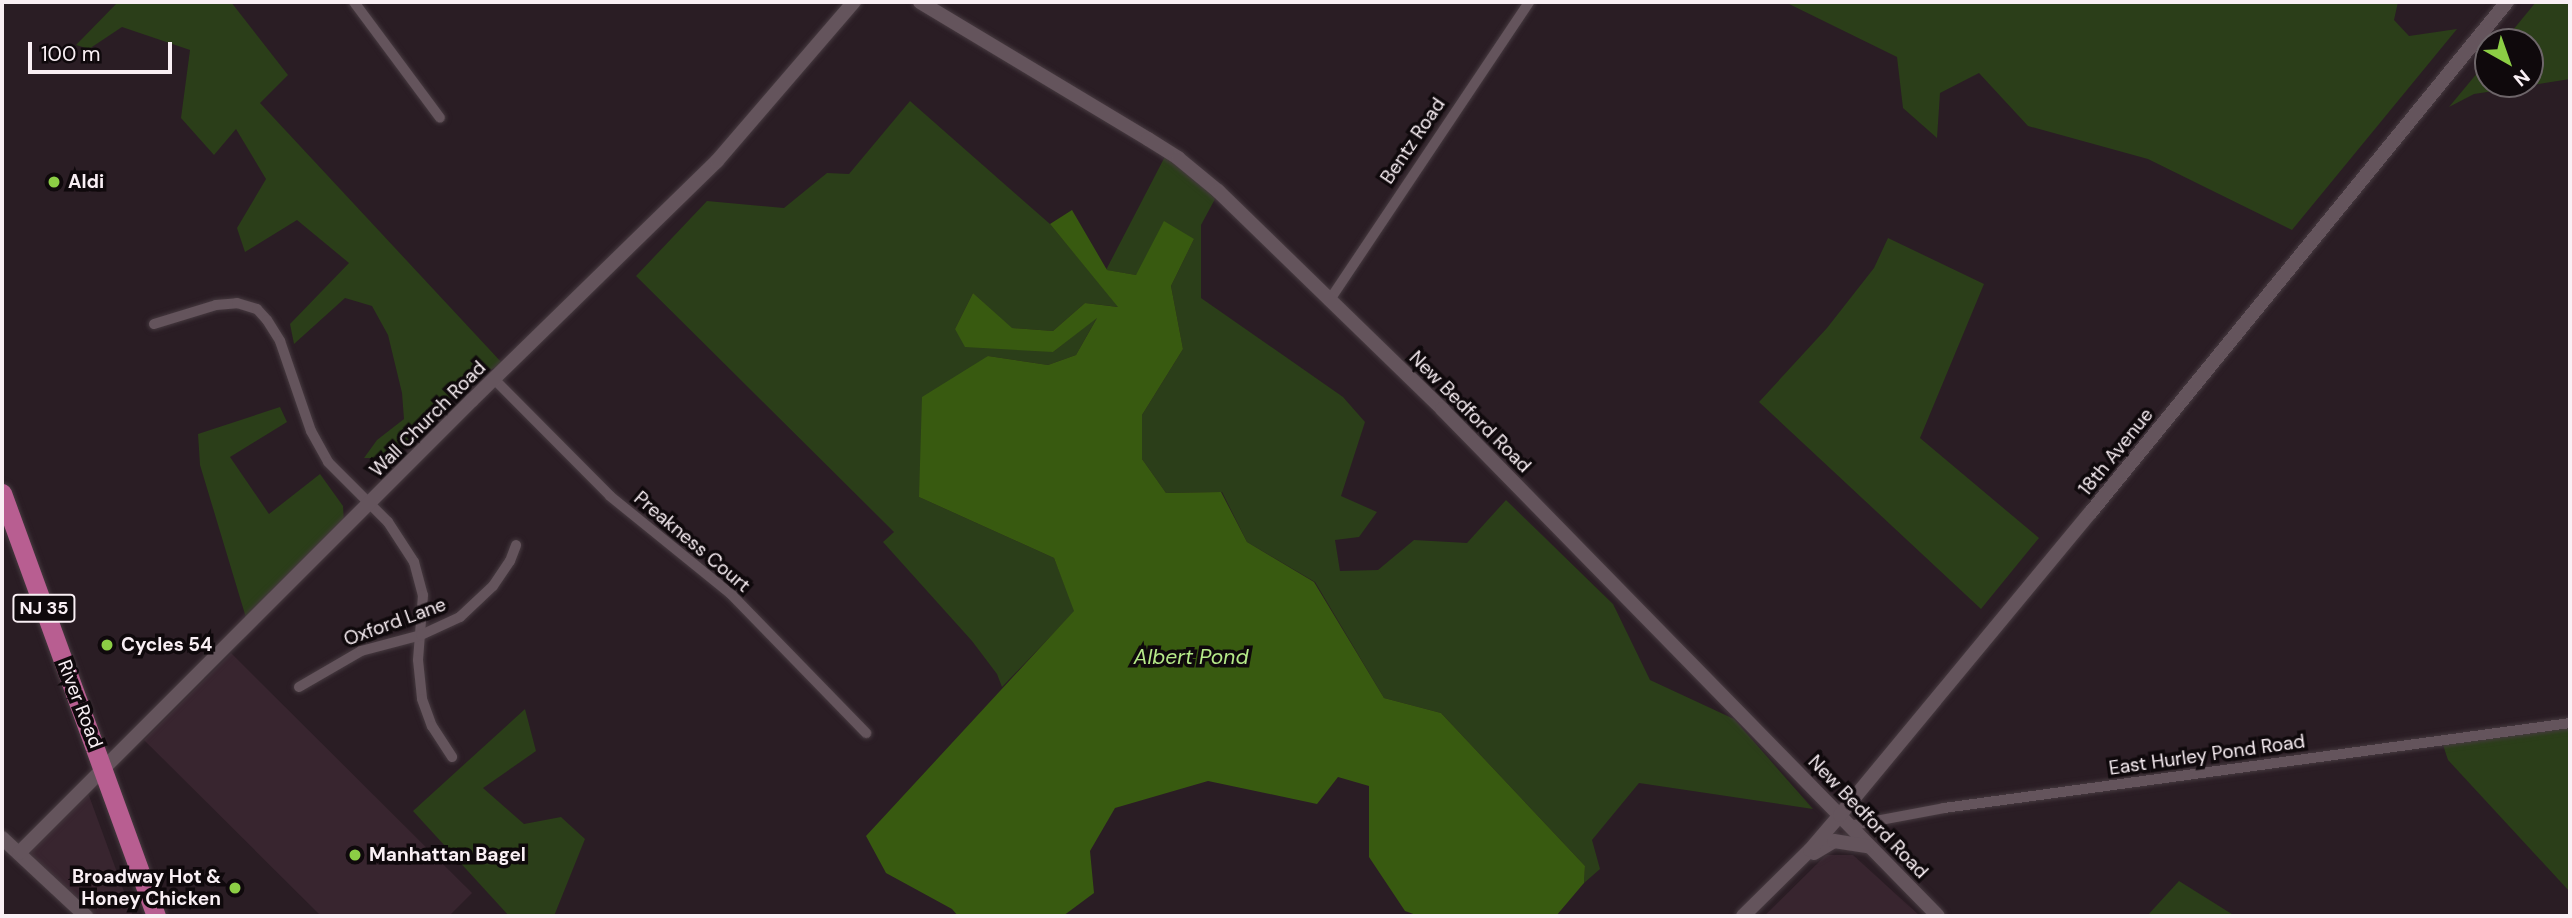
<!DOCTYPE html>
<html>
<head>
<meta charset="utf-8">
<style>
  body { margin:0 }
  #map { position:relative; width:2572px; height:918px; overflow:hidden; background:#2a1d24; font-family:"DM Sans",sans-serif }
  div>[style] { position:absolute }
  .built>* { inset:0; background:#38252f }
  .green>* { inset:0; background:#2b3e19 }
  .water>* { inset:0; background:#385a10 }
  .roads { filter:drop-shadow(0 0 2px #463a40) drop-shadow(0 0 2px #463a40) }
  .street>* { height:10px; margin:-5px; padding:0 5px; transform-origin:5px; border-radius:5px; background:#64545c }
  .secondary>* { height:14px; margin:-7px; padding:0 7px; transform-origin:7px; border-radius:7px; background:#64545c }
  .highway>* { height:19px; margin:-9.5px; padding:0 9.5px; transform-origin:9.5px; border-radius:9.5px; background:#b85e91 }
  .dots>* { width:19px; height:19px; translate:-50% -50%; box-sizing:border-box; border:4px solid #0f090c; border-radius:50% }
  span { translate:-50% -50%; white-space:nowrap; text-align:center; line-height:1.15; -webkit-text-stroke:7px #0f090c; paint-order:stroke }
  .shield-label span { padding:2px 5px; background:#0f090c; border:2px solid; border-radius:5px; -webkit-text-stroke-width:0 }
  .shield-label { font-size:18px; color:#f9eff4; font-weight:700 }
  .street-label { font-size:19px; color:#f9eff4 }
  .poi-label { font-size:19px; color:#f9eff4; font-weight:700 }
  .left { translate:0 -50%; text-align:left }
  .right { translate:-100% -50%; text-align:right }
  .water-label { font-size:21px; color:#b6ea89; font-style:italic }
  .frame { position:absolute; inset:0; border:4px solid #f9eff4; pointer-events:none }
  .north { position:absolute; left:2474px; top:28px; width:70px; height:70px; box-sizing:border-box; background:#0f090c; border:2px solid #6d6569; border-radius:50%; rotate:140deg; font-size:19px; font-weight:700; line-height:28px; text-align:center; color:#f9eff4 }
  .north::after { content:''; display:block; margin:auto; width:24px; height:32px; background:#8cce45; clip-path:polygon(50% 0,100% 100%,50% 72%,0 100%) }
  .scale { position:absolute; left:28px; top:42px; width:144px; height:32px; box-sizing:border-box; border:4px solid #f9eff4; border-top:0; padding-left:9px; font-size:21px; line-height:24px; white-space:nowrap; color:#f9eff4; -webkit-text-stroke:5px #0f090c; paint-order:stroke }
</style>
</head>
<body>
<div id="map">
  <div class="built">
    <div style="clip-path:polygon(231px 653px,472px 893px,449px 916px,321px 916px,144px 740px)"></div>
    <div style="clip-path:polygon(84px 782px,133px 916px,84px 916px,15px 850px)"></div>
    <div style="clip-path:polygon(1826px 855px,1853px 855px,1920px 916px,1764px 916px)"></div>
  </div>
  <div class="green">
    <div style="clip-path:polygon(118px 2px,231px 2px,288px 75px,260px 103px,503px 364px,467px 381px,394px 454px,382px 458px,364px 458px,377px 440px,404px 419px,402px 393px,388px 335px,372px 306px,345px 298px,294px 344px,290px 324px,349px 263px,297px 220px,245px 252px,237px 228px,266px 179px,236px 129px,214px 155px,181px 118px,190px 50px,122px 27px,89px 49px,76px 45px)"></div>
    <div style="clip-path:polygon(1785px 2px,2398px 2px,2394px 20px,2409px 36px,2457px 29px,2292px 230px,2148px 159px,2028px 126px,1979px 73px,1940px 93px,1937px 138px,1903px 108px,1897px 57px)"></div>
    <div style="clip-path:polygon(2536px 2px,2570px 2px,2570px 79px,2474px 94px,2449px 107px,2488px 60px,2488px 84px,2530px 84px,2530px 42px,2503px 42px)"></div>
    <div style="clip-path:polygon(910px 101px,1050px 224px,1119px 307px,1085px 303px,1053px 331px,1011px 328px,973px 293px,955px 329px,1053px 352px,1098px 316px,1076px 355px,1048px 365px,988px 356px,919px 497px,1054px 558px,1075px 611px,1002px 687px,997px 674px,972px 641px,883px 542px,894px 532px,636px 276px,707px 201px,784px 208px,827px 173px,849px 174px)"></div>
    <div style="clip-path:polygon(1171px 145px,1222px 186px,1201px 225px,1201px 298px,1343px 397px,1365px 422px,1341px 496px,1377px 512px,1359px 537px,1335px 540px,1340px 571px,1378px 570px,1414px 540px,1467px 543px,1506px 500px,1613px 604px,1650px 680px,1734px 719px,1813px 809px,1639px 783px,1592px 840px,1600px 869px,1584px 883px,1585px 866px,1441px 713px,1384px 698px,1315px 582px,1247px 542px,1222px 492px,1166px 493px,1142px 459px,1142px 415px,1183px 349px,1171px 286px,1194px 239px,1136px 275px,1106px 270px)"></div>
    <div style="clip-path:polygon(1888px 238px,1984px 284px,1920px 438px,2039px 538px,1981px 609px,1759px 402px,1827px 328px,1874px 268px)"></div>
    <div style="clip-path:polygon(280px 407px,287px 422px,230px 457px,269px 514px,320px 474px,343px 506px,344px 521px,247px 621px,200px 465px,198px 434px)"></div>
    <div style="clip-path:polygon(525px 709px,536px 751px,483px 788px,524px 824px,561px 817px,585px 839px,554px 916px,509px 916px,413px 811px)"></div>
    <div style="clip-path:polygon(2570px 721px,2570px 892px,2448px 760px,2441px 739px)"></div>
    <div style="clip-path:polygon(2179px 881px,2235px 916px,2147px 916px)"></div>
  </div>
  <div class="water">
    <div style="clip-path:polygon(1072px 210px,1107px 270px,1136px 275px,1164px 221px,1194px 239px,1171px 286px,1183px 349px,1142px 415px,1142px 459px,1166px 493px,1221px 492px,1247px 542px,1314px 582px,1384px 698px,1441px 713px,1585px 866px,1584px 883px,1556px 916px,1419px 916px,1405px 911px,1369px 857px,1369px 786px,1338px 777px,1317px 804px,1208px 781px,1115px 808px,1090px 851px,1094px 893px,1063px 916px,958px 916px,952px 909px,886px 873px,866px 836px,1074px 611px,1054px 558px,919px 497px,922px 397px,988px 356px,1048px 365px,1076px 355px,1097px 318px,1053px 352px,965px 347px,955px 329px,973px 293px,1012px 328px,1053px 331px,1085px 303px,1118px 307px,1050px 224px)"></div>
  </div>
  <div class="roads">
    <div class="street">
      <div style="left:354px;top:2px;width:144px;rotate:53.4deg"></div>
      <div style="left:1329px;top:301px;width:360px;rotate:-56.2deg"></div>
      <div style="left:154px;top:324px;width:65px;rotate:-17deg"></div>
      <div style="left:216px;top:305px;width:21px;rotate:-5deg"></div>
      <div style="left:237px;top:303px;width:21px;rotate:17deg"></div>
      <div style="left:257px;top:309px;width:15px;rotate:48deg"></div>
      <div style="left:267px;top:320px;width:25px;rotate:58deg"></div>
      <div style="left:280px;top:341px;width:95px;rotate:71deg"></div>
      <div style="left:311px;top:431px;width:35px;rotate:61deg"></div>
      <div style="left:328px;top:462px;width:85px;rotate:45deg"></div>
      <div style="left:388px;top:522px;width:48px;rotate:57deg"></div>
      <div style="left:414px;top:562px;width:34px;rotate:75deg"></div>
      <div style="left:423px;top:595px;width:65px;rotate:94.4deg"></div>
      <div style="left:418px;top:660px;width:39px;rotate:84deg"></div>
      <div style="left:422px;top:699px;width:29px;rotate:70deg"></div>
      <div style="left:432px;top:726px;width:37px;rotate:57deg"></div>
      <div style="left:494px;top:379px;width:165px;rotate:45.2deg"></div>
      <div style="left:610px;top:496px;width:156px;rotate:39deg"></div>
      <div style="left:731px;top:594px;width:194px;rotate:45.8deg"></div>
      <div style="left:299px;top:687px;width:72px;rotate:-30.1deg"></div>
      <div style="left:361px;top:651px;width:62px;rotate:-14.9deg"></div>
      <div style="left:421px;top:635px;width:43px;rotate:-24.8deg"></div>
      <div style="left:460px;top:617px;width:45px;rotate:-43.2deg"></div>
      <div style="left:493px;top:586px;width:30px;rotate:-56deg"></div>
      <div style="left:510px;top:561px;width:17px;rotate:-69deg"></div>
      <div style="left:1849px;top:826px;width:97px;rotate:-10.7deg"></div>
      <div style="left:1944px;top:808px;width:632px;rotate:-7.73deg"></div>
    </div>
    <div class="secondary">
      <div style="left:920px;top:2px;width:266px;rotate:31deg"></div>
      <div style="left:1148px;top:139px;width:36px;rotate:32deg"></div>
      <div style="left:1178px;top:158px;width:52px;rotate:39.5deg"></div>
      <div style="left:1218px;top:191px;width:313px;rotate:44.2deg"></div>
      <div style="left:1442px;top:409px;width:709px;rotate:45.63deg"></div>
      <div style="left:2px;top:838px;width:115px;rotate:42.9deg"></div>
      <div style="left:19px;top:853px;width:641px;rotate:-45deg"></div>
      <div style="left:472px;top:400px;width:342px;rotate:-44.3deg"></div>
      <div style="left:717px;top:161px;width:210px;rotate:-49.3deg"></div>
      <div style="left:1814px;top:853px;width:23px;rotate:-31deg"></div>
      <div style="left:1834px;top:841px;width:33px;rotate:9deg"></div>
      <div style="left:1743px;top:916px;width:94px;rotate:-44.6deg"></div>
      <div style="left:1810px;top:850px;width:46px;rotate:-49.4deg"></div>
      <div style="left:1840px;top:815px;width:393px;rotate:-50.4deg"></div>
      <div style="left:2091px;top:512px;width:658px;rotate:-50.8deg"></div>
    </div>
    <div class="highway">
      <div style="left:2px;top:493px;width:450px;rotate:70deg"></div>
    </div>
  </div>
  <div class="dots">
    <div style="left:54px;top:182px;background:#8cce45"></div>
    <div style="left:107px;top:645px;background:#8cce45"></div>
    <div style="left:355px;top:855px;background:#8cce45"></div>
    <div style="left:235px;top:888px;background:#8cce45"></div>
  </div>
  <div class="shield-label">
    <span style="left:44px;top:608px">NJ 35</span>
  </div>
  <div class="street-label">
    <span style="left:1413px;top:141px;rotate:-56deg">Bentz Road</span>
    <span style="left:1470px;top:412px;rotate:45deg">New Bedford Road</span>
    <span style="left:428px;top:419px;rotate:-45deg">Wall Church Road</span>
    <span style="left:2116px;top:452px;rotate:-51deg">18th Avenue</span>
    <span style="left:692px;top:542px;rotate:40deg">Preakness Court</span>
    <span style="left:395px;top:622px;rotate:-20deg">Oxford Lane</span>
    <span style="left:80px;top:704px;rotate:69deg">River Road</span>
    <span style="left:2207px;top:755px;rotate:-8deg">East Hurley Pond Road</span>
    <span style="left:1868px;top:817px;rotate:46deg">New Bedford Road</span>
  </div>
  <div class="poi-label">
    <span class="left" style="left:68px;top:182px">Aldi</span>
    <span class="left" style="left:121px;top:645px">Cycles 54</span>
    <span class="left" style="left:369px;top:855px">Manhattan Bagel</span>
    <span class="right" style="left:221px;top:888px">Broadway Hot &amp;<br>Honey Chicken</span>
  </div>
  <div class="water-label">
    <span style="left:1191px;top:657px">Albert Pond</span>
  </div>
  <div class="frame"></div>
  <div class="north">N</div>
  <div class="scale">100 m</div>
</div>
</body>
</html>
